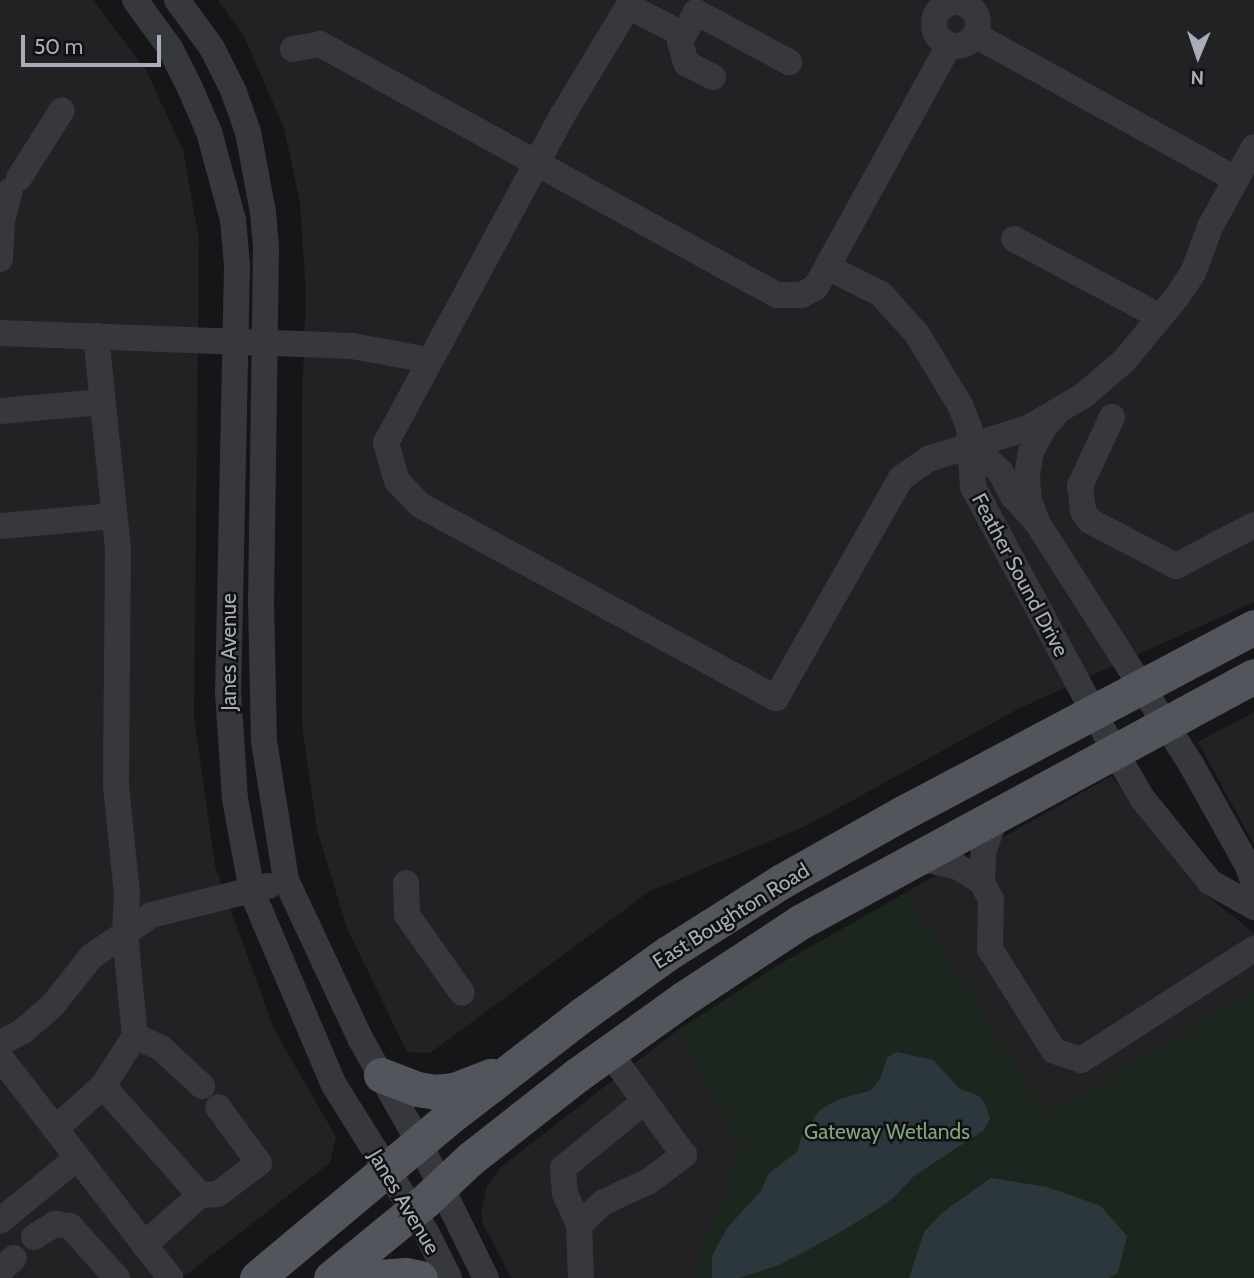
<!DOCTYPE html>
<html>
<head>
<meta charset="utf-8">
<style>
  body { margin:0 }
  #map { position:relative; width:1254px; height:1278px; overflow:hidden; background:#161618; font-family:Cabin,sans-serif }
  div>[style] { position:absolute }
  .built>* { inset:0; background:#222225 }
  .green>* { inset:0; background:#1d261e }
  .water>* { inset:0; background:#2b373d }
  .minor>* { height:26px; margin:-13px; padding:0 13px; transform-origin:13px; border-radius:13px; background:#36383d }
  .minor>.ring { margin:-13px; padding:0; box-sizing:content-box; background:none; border:26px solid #36383d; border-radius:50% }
  .major>* { height:35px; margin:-17.5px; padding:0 17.5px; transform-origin:17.5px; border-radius:17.5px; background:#52565c }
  span { translate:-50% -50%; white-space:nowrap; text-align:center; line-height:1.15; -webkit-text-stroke:5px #111113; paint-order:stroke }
  .street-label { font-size:21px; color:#a7aeb9 }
  .park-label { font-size:21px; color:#7fa57c }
  .north { position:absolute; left:1163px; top:21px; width:70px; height:70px; -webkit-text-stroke:5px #111113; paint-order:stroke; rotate:182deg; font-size:19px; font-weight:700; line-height:28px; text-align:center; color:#a7aeb9 }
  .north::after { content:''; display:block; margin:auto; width:24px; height:32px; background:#a7aeb9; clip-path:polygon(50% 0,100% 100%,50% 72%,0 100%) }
  .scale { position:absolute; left:21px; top:35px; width:140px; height:32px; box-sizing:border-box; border:4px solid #a7aeb9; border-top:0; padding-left:9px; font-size:21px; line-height:24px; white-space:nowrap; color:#a7aeb9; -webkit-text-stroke:5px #111113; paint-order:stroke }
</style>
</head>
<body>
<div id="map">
  <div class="built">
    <div style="clip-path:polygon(0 0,93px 0,146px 70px,183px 150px,199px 240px,194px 717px,215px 866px,274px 1029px,336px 1137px,330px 1163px,182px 1278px,0 1278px)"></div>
    <div style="clip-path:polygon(218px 0,1254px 0,1254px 602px,1020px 708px,806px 826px,650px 891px,430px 1053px,407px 1052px,347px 928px,317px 830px,302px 726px,302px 400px,306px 293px,300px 203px,284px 128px,244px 36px)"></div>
    <div style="clip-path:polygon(1254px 712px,1254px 845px,1198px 742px)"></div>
    <div style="clip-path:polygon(1111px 776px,1205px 894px,1254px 933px,1254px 991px,1049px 1112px,905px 893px)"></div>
    <div style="clip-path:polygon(675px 1032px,742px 1147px,691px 1278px,511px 1278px,483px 1224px,481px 1213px,487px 1186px,501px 1167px)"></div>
  </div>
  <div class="green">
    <div style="clip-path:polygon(905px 893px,1049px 1112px,1254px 991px,1254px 1278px,691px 1278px,742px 1147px,675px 1032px,775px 967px)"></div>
  </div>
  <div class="water">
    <div style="clip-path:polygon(896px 1052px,933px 1060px,960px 1089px,979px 1096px,985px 1103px,990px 1119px,984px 1130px,914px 1176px,892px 1199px,875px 1211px,830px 1238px,779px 1265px,739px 1278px,712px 1278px,712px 1256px,727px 1228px,761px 1191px,769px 1173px,797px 1152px,802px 1135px,820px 1110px,839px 1099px,870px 1091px,880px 1079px,887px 1058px)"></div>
    <div style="clip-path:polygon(991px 1178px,1047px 1187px,1101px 1206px,1127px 1236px,1118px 1273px,1109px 1278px,909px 1278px,924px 1232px,943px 1212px)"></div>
  </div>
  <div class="minor">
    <div style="left:135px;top:0;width:59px;rotate:53.9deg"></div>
    <div style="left:170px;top:48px;width:45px;rotate:63.4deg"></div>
    <div style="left:190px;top:88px;width:48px;rotate:66.6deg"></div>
    <div style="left:209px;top:132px;width:91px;rotate:74.7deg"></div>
    <div style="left:233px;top:220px;width:46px;rotate:85deg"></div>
    <div style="left:237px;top:266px;width:425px;rotate:91.2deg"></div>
    <div style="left:228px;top:691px;width:108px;rotate:86.3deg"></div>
    <div style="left:235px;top:799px;width:95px;rotate:79.6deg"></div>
    <div style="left:252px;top:892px;width:210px;rotate:67deg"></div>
    <div style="left:334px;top:1085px;width:176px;rotate:58deg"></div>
    <div style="left:427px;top:1234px;width:49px;rotate:63.4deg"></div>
    <div style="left:177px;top:0;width:59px;rotate:53.9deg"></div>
    <div style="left:212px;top:48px;width:47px;rotate:63.4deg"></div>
    <div style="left:233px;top:90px;width:45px;rotate:70.3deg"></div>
    <div style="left:248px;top:132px;width:81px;rotate:79.4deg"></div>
    <div style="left:263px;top:212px;width:35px;rotate:85deg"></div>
    <div style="left:266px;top:247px;width:353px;rotate:90.8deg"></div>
    <div style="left:261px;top:600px;width:141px;rotate:88.8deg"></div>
    <div style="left:264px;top:741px;width:141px;rotate:81deg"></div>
    <div style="left:286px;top:880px;width:177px;rotate:64.9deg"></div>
    <div style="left:361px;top:1040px;width:117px;rotate:60.4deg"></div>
    <div style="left:419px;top:1142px;width:152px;rotate:63.8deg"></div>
    <div style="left:632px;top:0;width:135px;rotate:121.1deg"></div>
    <div style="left:562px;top:116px;width:371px;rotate:118.3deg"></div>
    <div style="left:386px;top:443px;width:40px;rotate:74deg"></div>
    <div style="left:397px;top:481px;width:33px;rotate:46deg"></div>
    <div style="left:420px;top:505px;width:405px;rotate:28.5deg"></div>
    <div style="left:776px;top:698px;width:253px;rotate:-60.4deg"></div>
    <div style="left:901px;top:478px;width:33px;rotate:-35deg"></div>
    <div style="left:928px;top:459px;width:105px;rotate:-17.2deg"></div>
    <div style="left:1028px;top:428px;width:64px;rotate:-30.2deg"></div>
    <div style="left:1083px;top:396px;width:54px;rotate:-40.5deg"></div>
    <div style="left:1124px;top:361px;width:82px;rotate:-50.5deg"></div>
    <div style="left:1176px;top:298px;width:30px;rotate:-56deg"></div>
    <div style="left:1193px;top:273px;width:49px;rotate:-69.7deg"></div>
    <div style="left:1210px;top:227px;width:91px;rotate:-61.2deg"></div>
    <div class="ring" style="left:934px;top:2px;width:18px;height:18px"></div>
    <div style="left:628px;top:6px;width:63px;rotate:27.4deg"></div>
    <div style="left:975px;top:35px;width:298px;rotate:28.9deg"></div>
    <div style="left:293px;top:49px;width:27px;rotate:-10deg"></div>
    <div style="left:320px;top:44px;width:494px;rotate:28.8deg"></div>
    <div style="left:753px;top:282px;width:27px;rotate:28deg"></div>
    <div style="left:777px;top:295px;width:25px"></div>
    <div style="left:802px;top:295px;width:16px;rotate:-30deg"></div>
    <div style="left:816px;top:287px;width:276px;rotate:-61.2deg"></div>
    <div style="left:713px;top:77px;width:30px;rotate:-153deg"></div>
    <div style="left:686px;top:63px;width:22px;rotate:-106deg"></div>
    <div style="left:680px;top:42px;width:34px;rotate:-62deg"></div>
    <div style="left:696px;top:12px;width:106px;rotate:28.3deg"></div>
    <div style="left:19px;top:178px;width:80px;rotate:-57.7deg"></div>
    <div style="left:1014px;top:239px;width:166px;rotate:28deg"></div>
    <div style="left:0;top:259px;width:39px;rotate:-87deg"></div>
    <div style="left:2px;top:220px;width:30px;rotate:-75deg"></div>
    <div style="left:827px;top:267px;width:60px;rotate:26.6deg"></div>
    <div style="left:881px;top:294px;width:54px;rotate:48deg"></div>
    <div style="left:917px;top:334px;width:83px;rotate:58.8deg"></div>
    <div style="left:960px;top:405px;width:24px;rotate:68deg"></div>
    <div style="left:969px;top:427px;width:60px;rotate:86.2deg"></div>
    <div style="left:973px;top:487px;width:298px;rotate:61.8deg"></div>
    <div style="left:1114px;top:750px;width:56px;rotate:59.7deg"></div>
    <div style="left:1142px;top:798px;width:108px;rotate:51deg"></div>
    <div style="left:1210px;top:882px;width:51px;rotate:29.6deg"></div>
    <div style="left:0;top:333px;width:352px;rotate:2.1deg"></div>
    <div style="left:352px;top:346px;width:78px;rotate:10.3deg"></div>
    <div style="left:96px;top:336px;width:214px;rotate:84.1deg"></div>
    <div style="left:118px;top:549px;width:238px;rotate:90.5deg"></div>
    <div style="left:116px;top:787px;width:107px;rotate:84.1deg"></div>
    <div style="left:127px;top:893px;width:40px;rotate:92.9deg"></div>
    <div style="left:125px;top:933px;width:103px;rotate:84.5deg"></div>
    <div style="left:135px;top:1036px;width:59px;rotate:122.6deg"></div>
    <div style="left:0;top:411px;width:103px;rotate:-5deg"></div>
    <div style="left:1112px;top:417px;width:76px;rotate:114.9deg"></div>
    <div style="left:1080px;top:486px;width:25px;rotate:83deg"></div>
    <div style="left:1083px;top:511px;width:12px;rotate:55deg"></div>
    <div style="left:1090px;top:521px;width:97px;rotate:27.6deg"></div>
    <div style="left:1176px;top:566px;width:88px;rotate:-27.7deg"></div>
    <div style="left:972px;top:445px;width:38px;rotate:43deg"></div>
    <div style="left:1000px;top:471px;width:28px;rotate:63deg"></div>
    <div style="left:1013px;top:496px;width:38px;rotate:48deg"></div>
    <div style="left:1038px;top:524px;width:287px;rotate:57.5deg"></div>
    <div style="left:1192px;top:766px;width:115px;rotate:60.8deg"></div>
    <div style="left:1248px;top:866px;width:19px;rotate:72deg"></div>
    <div style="left:1036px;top:519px;width:19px;rotate:-111deg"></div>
    <div style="left:1029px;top:501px;width:25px;rotate:-95deg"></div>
    <div style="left:1027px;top:476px;width:24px;rotate:-81deg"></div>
    <div style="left:1031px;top:452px;width:25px;rotate:-63deg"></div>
    <div style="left:1042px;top:430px;width:18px;rotate:-49deg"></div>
    <div style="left:0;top:526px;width:114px;rotate:-5deg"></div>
    <div style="left:920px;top:858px;width:39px;rotate:13deg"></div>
    <div style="left:958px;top:867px;width:28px;rotate:32deg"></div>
    <div style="left:982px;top:882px;width:33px;rotate:-87deg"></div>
    <div style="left:984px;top:849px;width:35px;rotate:-70deg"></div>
    <div style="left:982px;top:882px;width:20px;rotate:63deg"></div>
    <div style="left:991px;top:900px;width:49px;rotate:91.2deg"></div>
    <div style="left:990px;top:949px;width:120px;rotate:57.9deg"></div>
    <div style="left:1054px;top:1051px;width:28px;rotate:18deg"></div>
    <div style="left:1081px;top:1060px;width:206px;rotate:-32.7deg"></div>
    <div style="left:406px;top:883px;width:32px;rotate:88deg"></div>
    <div style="left:407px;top:915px;width:95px;rotate:54.8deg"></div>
    <div style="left:135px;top:1036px;width:29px;rotate:25deg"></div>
    <div style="left:161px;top:1048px;width:56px;rotate:42.8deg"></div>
    <div style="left:0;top:1043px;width:25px;rotate:-27deg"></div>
    <div style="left:22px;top:1032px;width:40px;rotate:-41deg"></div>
    <div style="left:52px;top:1006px;width:63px;rotate:-51.5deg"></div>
    <div style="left:91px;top:957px;width:73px;rotate:-35deg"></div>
    <div style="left:151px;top:915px;width:121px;rotate:-13.9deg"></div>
    <div style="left:0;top:1057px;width:279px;rotate:52.4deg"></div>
    <div style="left:55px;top:1129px;width:64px;rotate:-41.9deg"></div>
    <div style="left:103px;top:1086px;width:146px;rotate:48.3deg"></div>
    <div style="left:200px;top:1195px;width:75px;rotate:138.2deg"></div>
    <div style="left:200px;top:1195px;width:18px;rotate:-3deg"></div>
    <div style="left:218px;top:1194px;width:51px;rotate:-37.1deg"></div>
    <div style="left:259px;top:1163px;width:69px;rotate:-126.2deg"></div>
    <div style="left:0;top:1221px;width:99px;rotate:-39.3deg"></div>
    <div style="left:579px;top:1225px;width:35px;rotate:-114deg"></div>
    <div style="left:565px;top:1193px;width:25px;rotate:-95deg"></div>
    <div style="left:563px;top:1168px;width:106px;rotate:-39.3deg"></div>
    <div style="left:34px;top:1237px;width:25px;rotate:-32deg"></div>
    <div style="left:55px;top:1224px;width:15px;rotate:8deg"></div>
    <div style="left:70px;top:1226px;width:70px;rotate:47.9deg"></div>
    <div style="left:0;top:1271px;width:19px;rotate:-43deg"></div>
    <div style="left:581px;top:1278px;width:53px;rotate:-92.2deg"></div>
    <div style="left:579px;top:1225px;width:34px;rotate:-43deg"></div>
    <div style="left:604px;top:1202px;width:50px;rotate:-25deg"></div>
    <div style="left:649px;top:1181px;width:44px;rotate:-36.6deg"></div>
    <div style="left:684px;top:1155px;width:127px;rotate:-126.1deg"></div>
  </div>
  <div class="major">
    <div style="left:381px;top:1075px;width:39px;rotate:21deg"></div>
    <div style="left:417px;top:1089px;width:18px;rotate:9deg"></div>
    <div style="left:435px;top:1092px;width:19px;rotate:-6deg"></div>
    <div style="left:454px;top:1090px;width:40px;rotate:-21deg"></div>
    <div style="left:257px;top:1278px;width:253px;rotate:-39.9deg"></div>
    <div style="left:451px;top:1116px;width:167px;rotate:-37.7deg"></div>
    <div style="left:583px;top:1014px;width:105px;rotate:-35.7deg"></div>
    <div style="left:668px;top:953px;width:135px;rotate:-32.3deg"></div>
    <div style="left:782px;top:881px;width:137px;rotate:-29.4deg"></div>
    <div style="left:901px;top:814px;width:399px;rotate:-27.9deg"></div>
    <div style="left:331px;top:1278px;width:122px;rotate:-39.3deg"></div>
    <div style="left:425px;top:1201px;width:62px;rotate:-43deg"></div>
    <div style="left:470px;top:1159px;width:136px;rotate:-38.1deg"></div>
    <div style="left:577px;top:1075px;width:130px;rotate:-35.6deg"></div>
    <div style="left:683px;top:999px;width:140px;rotate:-33.3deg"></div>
    <div style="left:800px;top:922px;width:516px;rotate:-28.45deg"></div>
    <div style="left:365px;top:1278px;width:41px;rotate:-4.2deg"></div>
    <div style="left:406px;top:1275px;width:14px;rotate:12deg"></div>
  </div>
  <div class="street-label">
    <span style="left:1020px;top:575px;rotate:62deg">Feather Sound Drive</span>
    <span style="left:229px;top:652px;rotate:-90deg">Janes Avenue</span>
    <span style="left:731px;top:916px;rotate:-32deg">East Boughton Road</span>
    <span style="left:404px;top:1202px;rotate:59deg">Janes Avenue</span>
  </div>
  <div class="park-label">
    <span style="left:887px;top:1132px">Gateway Wetlands</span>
  </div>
  <div class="north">N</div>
  <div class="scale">50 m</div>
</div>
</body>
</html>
